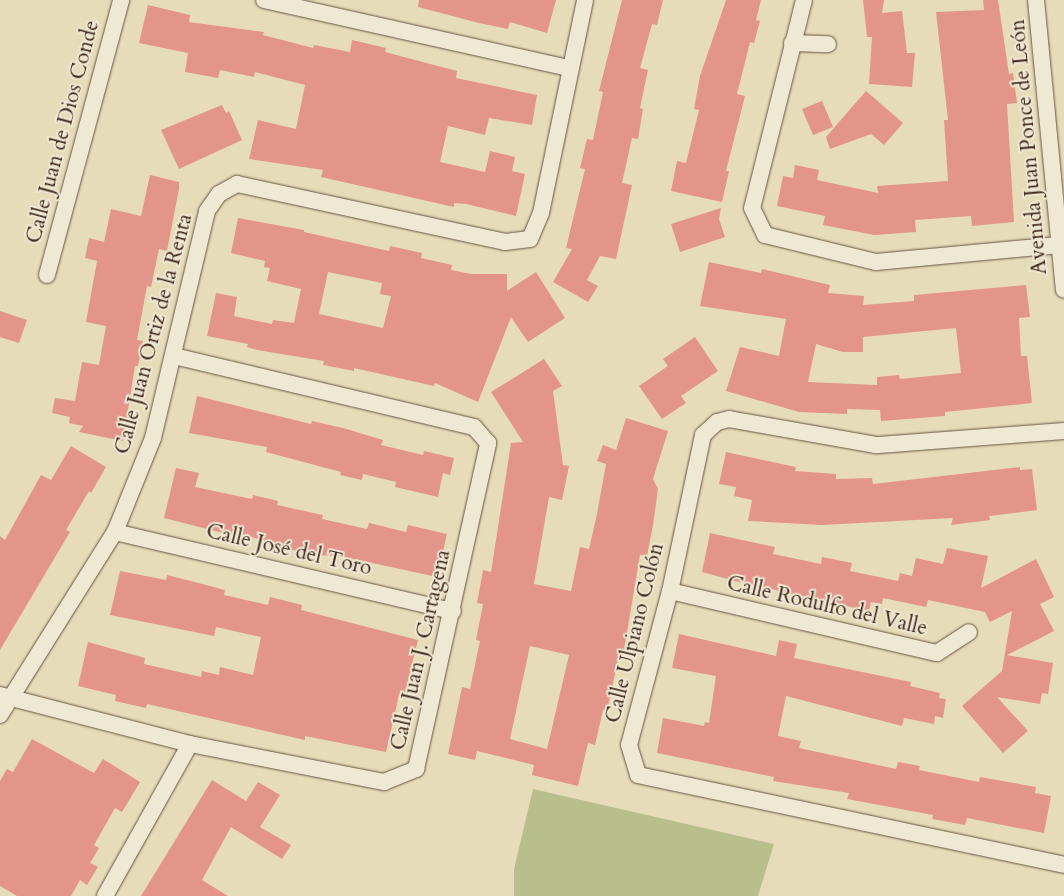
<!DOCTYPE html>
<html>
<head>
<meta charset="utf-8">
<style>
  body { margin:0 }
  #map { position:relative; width:1064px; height:896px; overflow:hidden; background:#e6dcb9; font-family:Cardo,serif }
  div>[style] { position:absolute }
  .green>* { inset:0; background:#b9bf8c }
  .building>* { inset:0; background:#e4958b }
  .roads { filter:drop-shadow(0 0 1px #685342) drop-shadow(0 0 1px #685342) }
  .street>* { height:16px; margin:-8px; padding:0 8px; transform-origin:8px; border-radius:8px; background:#efe8d2 }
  span { translate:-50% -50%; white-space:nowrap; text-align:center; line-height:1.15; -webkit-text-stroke:4px #efe8d2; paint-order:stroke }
  .street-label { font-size:21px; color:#3e251b }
</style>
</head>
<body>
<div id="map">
  <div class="green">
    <div style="clip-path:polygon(533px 789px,774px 844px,758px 896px,514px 896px,514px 869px)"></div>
  </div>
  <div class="building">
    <div style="clip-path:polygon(419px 0,556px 0,547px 33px,510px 22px,508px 29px,479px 23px,418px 7px)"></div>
    <div style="clip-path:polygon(622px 0,663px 0,657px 25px,652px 24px,640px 68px,648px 70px,640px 108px,643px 109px,638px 139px,632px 138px,622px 183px,632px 185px,616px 259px,600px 256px,587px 280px,598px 286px,588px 302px,553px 282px,572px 249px,566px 248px,585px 169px,580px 168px,587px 139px,593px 140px,603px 92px,599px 91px)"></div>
    <div style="clip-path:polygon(726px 0,761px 0,756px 20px,760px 21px,754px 43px,750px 42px,737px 94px,745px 96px,726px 171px,729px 171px,722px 202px,671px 191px,677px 161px,686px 163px,699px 110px,694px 109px,700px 76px)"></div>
    <div style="clip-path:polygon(863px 0,884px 0,882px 13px,902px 11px,907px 53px,915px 53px,912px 87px,869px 84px,872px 37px,867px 37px)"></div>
    <div style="clip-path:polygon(983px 0,998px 0,1009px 74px,1013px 73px,1017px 103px,1007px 104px,1014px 222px,972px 226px,971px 216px,915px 220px,916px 232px,874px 235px,823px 225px,825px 216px,777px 206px,783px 176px,793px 178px,795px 165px,819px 170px,817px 180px,878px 193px,877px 186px,948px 181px,944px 120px,948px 120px,936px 12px,984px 10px)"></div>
    <div style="clip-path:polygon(148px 5px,190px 15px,189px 22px,264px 32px,263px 35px,313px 48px,314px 45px,350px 52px,352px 40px,386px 48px,385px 52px,457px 71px,456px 78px,537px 95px,532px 125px,489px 118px,485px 135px,448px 126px,440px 162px,485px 172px,490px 151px,515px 157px,512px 171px,525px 174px,516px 216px,466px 204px,454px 203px,454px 207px,321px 177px,323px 170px,249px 159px,258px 120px,296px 129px,305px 85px,255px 72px,254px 77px,220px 70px,218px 78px,185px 72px,188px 53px,139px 43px)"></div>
    <div style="clip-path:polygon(866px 91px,903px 123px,884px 145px,871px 134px,830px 149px,826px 137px)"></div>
    <div style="clip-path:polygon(822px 101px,833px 127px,813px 135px,802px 109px)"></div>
    <div style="clip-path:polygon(222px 105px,226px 113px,229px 111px,242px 140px,179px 169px,161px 130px)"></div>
    <div style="clip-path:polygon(150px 175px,179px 182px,179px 189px,167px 251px,159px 249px,151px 287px,147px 286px,137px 340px,143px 341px,138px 366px,135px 366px,123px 441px,79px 432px,83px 426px,69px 423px,70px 417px,52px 413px,55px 398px,75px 401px,82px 362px,99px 365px,106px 326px,86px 322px,97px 261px,85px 258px,89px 238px,104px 242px,111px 209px,141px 216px)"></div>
    <div style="clip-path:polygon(721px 208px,719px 219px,725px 237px,680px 252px,671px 224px)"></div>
    <div style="clip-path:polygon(evenodd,238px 218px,304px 230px,304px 232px,389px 251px,390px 246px,422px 253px,421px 258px,452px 265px,451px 270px,471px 274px,507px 274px,507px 291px,536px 272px,565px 318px,528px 342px,511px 317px,478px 402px,435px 383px,434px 386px,354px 368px,354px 371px,323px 365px,324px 361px,257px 350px,247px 347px,248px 344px,207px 336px,216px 293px,237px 297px,234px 316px,272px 324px,273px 320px,294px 323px,301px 289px,267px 281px,270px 268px,264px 267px,265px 261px,231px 253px,238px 218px,328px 272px,382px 283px,380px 294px,391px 296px,383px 328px,319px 314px,328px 272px)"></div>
    <div style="clip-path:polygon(evenodd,709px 262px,761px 273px,762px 269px,830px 285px,828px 293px,864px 296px,863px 305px,914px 301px,914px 295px,1026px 285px,1030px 317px,1019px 318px,1021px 356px,1027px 356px,1032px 403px,945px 412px,945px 416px,881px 421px,880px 410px,847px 409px,847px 414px,799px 412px,726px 391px,740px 347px,779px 356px,786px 319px,700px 306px,709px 262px,956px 328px,961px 373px,900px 379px,899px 375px,877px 377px,877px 385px,808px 382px,816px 344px,843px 352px,863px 352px,863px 337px,956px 328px)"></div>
    <div style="clip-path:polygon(0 311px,27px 320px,19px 343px,0 337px)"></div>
    <div style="clip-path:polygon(695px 337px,718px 371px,681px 396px,686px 403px,662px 419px,639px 386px,668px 366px,663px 359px)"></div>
    <div style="clip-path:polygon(evenodd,544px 359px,562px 386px,553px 391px,563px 465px,569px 466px,562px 500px,549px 497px,534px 584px,571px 591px,580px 547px,589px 549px,597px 514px,606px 464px,597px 461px,603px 445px,616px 450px,626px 418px,668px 431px,653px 479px,658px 489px,653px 525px,647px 556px,640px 555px,623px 656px,619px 655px,607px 711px,603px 710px,595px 745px,588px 743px,578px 786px,532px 775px,534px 765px,477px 751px,475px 760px,448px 754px,462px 687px,470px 689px,480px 641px,476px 640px,483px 604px,477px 603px,483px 570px,491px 572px,511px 443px,523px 442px,491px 392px,544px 359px,530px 646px,569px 655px,547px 749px,510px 739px,530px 646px)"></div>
    <div style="clip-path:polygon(197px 396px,311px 424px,312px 421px,343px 428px,383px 440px,381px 445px,423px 455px,424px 451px,454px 458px,450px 475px,443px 473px,438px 497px,395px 487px,396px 482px,363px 474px,362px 480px,340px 475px,341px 472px,266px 452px,267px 447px,189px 433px)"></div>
    <div style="clip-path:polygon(71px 446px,106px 467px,91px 493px,89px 491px,66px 530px,70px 532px,0 650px,0 536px,5px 540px,41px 475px,51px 480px)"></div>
    <div style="clip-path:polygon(726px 452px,796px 467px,795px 471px,836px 474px,836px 479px,872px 478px,873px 484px,1020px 467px,1020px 470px,1032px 469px,1037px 510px,989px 516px,990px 520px,951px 525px,953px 518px,822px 525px,748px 521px,752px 500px,734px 496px,736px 487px,719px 484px)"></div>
    <div style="clip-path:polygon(176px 468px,199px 473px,195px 487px,252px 499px,253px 495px,278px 501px,277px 505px,323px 515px,322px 519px,367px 529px,369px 523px,406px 532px,408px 525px,447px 534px,437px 577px,340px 556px,314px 555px,284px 548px,284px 545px,235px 533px,235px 536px,164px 518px)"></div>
    <div style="clip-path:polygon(710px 533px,775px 547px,773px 554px,821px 564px,822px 557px,852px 563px,850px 571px,898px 581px,900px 573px,912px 576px,916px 558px,943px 564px,947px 548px,988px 556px,981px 588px,1036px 559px,1054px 597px,1040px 604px,1054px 631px,1007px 655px,1053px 663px,1048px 694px,1042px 693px,1040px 704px,997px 697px,1028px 731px,1003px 753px,962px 706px,1002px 671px,1012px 611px,990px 622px,985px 612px,928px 600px,926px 607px,883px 598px,882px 604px,871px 602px,869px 611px,735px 581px,702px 572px)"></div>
    <div style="clip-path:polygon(120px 571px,166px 580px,167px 575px,187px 580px,225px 590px,224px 595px,268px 605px,270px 597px,302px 605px,301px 610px,418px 640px,404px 696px,399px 695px,386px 752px,305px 736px,305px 740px,147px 704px,146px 708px,115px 701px,116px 695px,78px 686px,88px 642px,145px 658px,144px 664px,201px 677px,202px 671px,219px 675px,220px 667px,253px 675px,261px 637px,216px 627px,214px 636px,110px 615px)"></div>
    <div style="clip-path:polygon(679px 634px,776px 656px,779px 640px,797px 644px,794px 658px,911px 682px,910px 686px,940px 693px,939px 698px,946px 699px,943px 718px,935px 716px,934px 724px,904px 718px,902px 726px,786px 696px,778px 736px,801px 741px,799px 748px,896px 769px,898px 762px,920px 766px,919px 770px,979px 782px,980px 777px,1036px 787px,1035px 793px,1051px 796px,1044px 833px,967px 818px,965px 825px,932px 819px,933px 815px,847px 799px,849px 793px,773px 781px,774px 777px,657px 753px,663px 718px,704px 726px,705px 722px,709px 723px,716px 676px,672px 668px)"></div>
    <div style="clip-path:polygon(32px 739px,94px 773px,103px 759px,140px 782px,122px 812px,115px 808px,94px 845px,99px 848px,90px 863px,98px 867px,87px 885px,80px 880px,71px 896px,17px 896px,0 886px,0 781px,7px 769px,13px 772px)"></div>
    <div style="clip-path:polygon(212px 780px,246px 801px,258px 782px,280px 795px,260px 827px,291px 845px,282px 859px,231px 827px,202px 880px,228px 896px,141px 896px)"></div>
  </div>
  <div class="roads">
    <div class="street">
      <div style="left:264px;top:0;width:312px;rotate:12.6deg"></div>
      <div style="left:804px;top:0;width:214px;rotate:104deg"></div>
      <div style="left:752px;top:208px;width:30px;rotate:64deg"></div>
      <div style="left:765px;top:235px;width:114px;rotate:13.7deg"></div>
      <div style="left:876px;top:262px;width:184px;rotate:-5.3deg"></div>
      <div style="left:1036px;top:0;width:291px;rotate:84.5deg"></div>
      <div style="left:792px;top:43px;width:36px;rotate:2deg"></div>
      <div style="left:47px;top:275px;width:285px;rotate:-74.9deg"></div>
      <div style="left:1064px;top:431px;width:189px;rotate:175.7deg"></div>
      <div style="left:876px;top:445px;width:149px;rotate:-170deg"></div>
      <div style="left:729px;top:419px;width:12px;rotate:166deg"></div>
      <div style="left:717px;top:422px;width:19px;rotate:137deg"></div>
      <div style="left:703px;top:435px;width:159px;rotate:101.9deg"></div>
      <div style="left:670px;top:591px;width:159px;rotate:104.9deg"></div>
      <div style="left:629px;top:745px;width:31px;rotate:73deg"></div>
      <div style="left:638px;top:775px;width:435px;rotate:11.9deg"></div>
      <div style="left:115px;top:532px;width:347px;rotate:13.2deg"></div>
      <div style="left:670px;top:591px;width:274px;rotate:13.1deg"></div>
      <div style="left:937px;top:653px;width:38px;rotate:-33deg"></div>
      <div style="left:0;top:695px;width:196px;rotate:14.5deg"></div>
      <div style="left:190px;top:744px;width:198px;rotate:11.1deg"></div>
      <div style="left:384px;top:782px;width:35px;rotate:-22deg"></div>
      <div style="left:416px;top:769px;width:334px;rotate:-77.5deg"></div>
      <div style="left:488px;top:443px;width:21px;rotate:-131deg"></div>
      <div style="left:474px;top:427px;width:308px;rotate:-166.7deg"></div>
      <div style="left:0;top:715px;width:216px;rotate:-57.9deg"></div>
      <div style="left:115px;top:532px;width:101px;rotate:-68deg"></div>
      <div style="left:153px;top:438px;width:233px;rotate:-76.6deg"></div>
      <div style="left:207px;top:211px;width:21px;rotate:-55deg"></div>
      <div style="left:219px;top:194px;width:21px;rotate:-29deg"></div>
      <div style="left:237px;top:184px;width:274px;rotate:12.2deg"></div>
      <div style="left:505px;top:242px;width:25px;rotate:-7deg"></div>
      <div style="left:530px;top:239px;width:28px;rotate:-67deg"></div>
      <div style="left:541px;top:213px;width:217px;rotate:-78.3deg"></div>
      <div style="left:105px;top:896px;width:174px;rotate:-60.8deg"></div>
    </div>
  </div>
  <div class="street-label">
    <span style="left:63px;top:132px;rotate:-75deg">Calle Juan de Dios Conde</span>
    <span style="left:1029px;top:147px;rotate:-95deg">Avenida Juan Ponce de León</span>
    <span style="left:154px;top:334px;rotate:-75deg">Calle Juan Ortiz de la Renta</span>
    <span style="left:289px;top:550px;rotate:13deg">Calle José del Toro</span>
    <span style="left:827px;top:606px;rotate:13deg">Calle Rodulfo del Valle</span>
    <span style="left:635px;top:633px;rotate:-76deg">Calle Ulpiano Colón</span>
    <span style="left:421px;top:650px;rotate:-77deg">Calle Juan J. Cartagena</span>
  </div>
</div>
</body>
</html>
